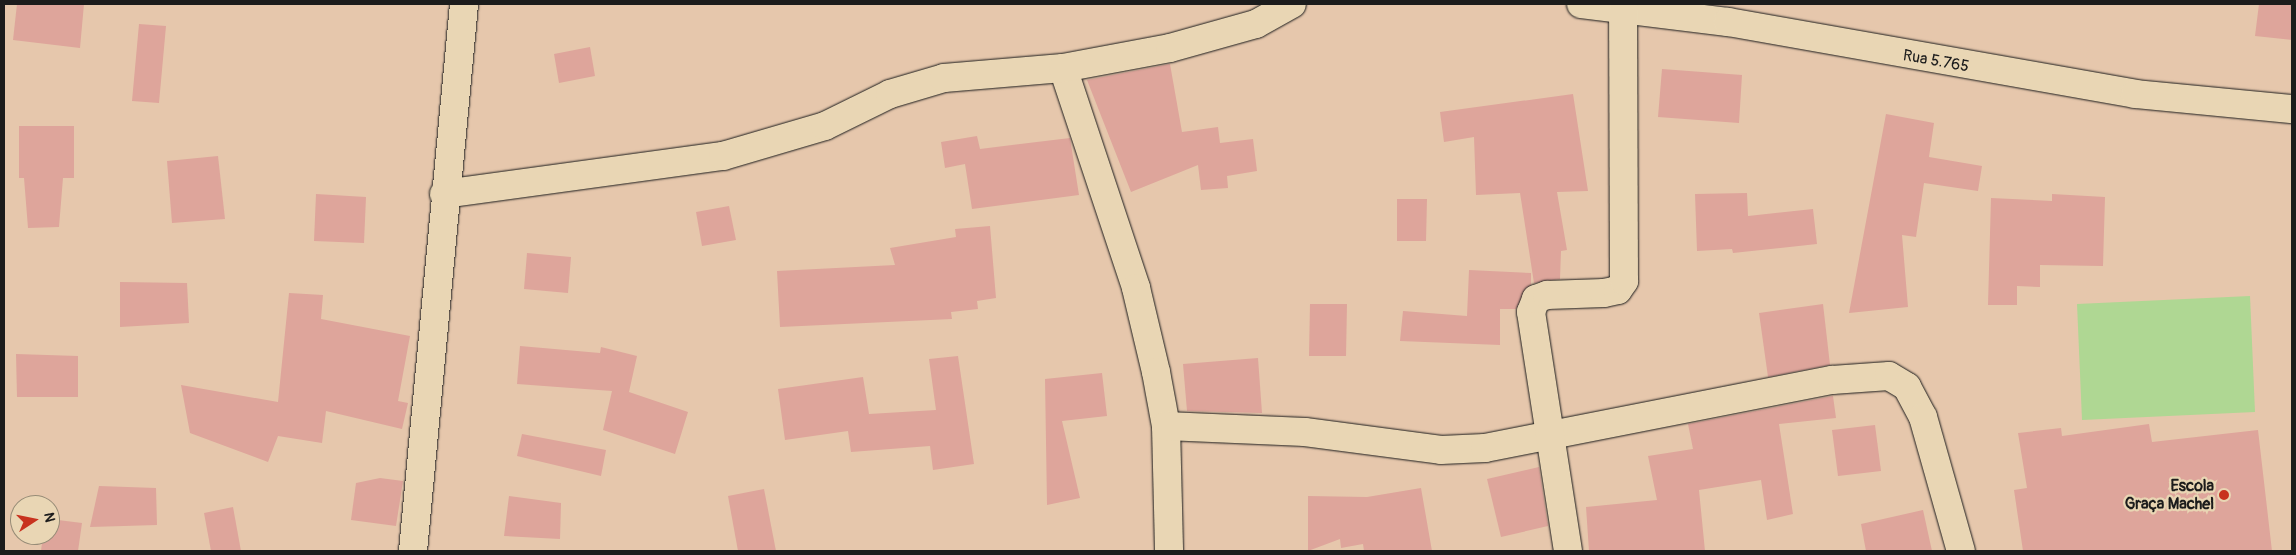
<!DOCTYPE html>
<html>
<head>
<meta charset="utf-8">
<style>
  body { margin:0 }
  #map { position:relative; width:2296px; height:555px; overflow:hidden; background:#e6c7ac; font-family:Pangolin,sans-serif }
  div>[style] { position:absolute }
  .green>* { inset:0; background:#afd793 }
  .building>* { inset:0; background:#dea59b }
  .roads { filter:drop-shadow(0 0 1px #1c1c1c) drop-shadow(0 0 1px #1c1c1c) }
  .minor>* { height:28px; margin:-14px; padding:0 14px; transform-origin:14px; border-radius:14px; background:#e9d6b4 }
  .dots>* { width:14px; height:14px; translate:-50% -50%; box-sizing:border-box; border:2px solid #e9d6b4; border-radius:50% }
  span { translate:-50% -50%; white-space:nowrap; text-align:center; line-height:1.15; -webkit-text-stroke:4.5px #e9d6b4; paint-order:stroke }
  .street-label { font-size:16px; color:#1c1c1c }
  .poi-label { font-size:16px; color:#1c1c1c; font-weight:700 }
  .right { translate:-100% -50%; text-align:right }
  .frame { position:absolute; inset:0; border:5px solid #1c1c1c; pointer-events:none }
  .north { position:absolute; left:10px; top:495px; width:50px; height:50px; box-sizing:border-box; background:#e9d6b4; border:1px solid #978c77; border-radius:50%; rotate:79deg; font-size:14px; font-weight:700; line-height:20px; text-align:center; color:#1c1c1c }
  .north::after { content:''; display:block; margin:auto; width:18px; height:22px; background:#c8321e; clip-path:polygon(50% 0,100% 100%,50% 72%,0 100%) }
</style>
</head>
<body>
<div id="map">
  <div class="green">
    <div style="clip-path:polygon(2250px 296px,2255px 412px,2082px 420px,2077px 304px)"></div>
  </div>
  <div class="building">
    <div style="clip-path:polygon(17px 4px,84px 4px,80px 48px,13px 40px)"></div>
    <div style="clip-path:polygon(2259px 4px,2292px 4px,2292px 40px,2255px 36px)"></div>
    <div style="clip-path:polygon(139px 24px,166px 26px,159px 103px,132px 101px)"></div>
    <div style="clip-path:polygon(590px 47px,595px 76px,559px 83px,554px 54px)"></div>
    <div style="clip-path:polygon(1170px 64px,1182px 132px,1218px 127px,1220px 143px,1253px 139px,1257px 171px,1227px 176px,1228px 188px,1201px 190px,1198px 165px,1131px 192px,1087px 80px)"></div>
    <div style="clip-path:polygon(1662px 69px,1742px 75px,1739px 123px,1658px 117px)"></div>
    <div style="clip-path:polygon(1573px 94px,1588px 191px,1557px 192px,1567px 250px,1561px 251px,1560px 279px,1534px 283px,1520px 193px,1476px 195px,1474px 137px,1444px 142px,1440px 112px)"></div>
    <div style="clip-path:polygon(1886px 114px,1934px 123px,1929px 157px,1982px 166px,1978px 191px,1924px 183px,1916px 237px,1902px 235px,1908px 307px,1849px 313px)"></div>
    <div style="clip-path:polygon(19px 126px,74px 126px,74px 178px,63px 178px,59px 227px,28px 228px,24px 178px,19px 178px)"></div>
    <div style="clip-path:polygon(977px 136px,980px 149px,1070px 138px,1079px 195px,972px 209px,965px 164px,945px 168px,941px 142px)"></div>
    <div style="clip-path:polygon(218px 156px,225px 219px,172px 223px,167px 161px)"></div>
    <div style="clip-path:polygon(1747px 193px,1748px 216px,1813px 209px,1817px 244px,1733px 253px,1732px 249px,1697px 251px,1695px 194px)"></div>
    <div style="clip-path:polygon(316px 194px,366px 197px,364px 243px,314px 241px)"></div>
    <div style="clip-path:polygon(2052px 194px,2105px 197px,2103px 266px,2040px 265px,2040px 287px,2017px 286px,2017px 305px,1988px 305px,1991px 198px,2052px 201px)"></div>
    <div style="clip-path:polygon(1397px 199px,1427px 199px,1426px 241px,1397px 241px)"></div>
    <div style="clip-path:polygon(729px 206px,736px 240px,702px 246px,696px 212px)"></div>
    <div style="clip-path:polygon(990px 226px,996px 298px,977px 301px,978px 309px,951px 312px,952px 319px,780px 327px,777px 271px,895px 265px,890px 248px,956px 237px,955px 229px)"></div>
    <div style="clip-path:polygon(527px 253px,571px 257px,568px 293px,524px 289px)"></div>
    <div style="clip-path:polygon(1469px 270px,1531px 273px,1531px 284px,1516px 309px,1500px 309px,1500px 345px,1400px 341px,1403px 311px,1467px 316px)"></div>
    <div style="clip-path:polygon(120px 282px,187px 283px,189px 323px,120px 327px)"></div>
    <div style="clip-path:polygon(289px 293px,323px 295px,321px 319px,410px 336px,398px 401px,408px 403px,402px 429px,326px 411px,322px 443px,278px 436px,268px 462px,190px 433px,181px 385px,278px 402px)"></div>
    <div style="clip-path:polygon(1310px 304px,1347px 304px,1346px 356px,1309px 356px)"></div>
    <div style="clip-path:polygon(1823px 304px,1830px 365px,1768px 377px,1759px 313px)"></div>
    <div style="clip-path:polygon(520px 346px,600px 353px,601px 347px,637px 356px,629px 392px,688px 412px,675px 454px,603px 430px,612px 391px,517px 384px)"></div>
    <div style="clip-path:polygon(16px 354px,78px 356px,78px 397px,17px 397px)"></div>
    <div style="clip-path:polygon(958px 356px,974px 464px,933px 470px,930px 446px,851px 452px,848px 431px,785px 440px,778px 389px,863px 377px,869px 414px,936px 410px,929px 359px)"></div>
    <div style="clip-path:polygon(1258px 358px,1262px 413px,1187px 411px,1183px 364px)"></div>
    <div style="clip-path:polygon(1102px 373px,1107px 416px,1062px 421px,1080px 498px,1047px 505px,1045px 379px)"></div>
    <div style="clip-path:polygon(1833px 396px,1836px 418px,1779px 424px,1793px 514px,1767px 520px,1761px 480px,1699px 490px,1705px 551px,1589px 551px,1586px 507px,1657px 500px,1648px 456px,1693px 449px,1688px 424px)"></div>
    <div style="clip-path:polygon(2149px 424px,2152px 442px,2258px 430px,2272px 551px,2023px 551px,2014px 490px,2027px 488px,2018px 433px,2061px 428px,2062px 436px)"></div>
    <div style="clip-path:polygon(1875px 425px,1881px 471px,1838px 476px,1832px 430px)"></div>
    <div style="clip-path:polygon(522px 434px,606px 450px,601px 476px,517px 456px)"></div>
    <div style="clip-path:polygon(1539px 467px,1548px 526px,1501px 537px,1487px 479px)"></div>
    <div style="clip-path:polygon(380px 478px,403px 481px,396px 526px,351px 520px,356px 483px)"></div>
    <div style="clip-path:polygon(99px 486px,156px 488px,157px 525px,90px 527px)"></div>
    <div style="clip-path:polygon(1421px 488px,1432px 551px,1364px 551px,1363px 544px,1341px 548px,1340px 539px,1308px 551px,1308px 496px,1367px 497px)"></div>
    <div style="clip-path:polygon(764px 489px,776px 551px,738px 551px,728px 496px)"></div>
    <div style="clip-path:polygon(509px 496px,561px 503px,560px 539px,504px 536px)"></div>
    <div style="clip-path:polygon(233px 507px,241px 551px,211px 551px,204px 513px)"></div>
    <div style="clip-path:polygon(1923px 510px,1932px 551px,1866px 551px,1861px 524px)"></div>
    <div style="clip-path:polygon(50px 519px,82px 523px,78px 551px,41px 551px,43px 535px,50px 535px)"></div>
  </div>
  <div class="roads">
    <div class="minor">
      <div style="left:1581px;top:4px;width:148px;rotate:7deg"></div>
      <div style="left:1728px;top:22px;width:413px;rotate:10deg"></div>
      <div style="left:2135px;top:94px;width:158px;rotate:5.5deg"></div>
      <div style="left:1063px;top:68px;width:232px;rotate:71.6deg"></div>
      <div style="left:1136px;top:288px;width:86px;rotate:76.6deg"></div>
      <div style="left:1156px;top:372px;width:55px;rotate:79.5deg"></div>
      <div style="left:1166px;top:426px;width:125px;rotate:88.6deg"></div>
      <div style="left:444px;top:194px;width:282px;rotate:-7.8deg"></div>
      <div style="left:723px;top:156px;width:106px;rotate:-16.4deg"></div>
      <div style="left:825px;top:126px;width:72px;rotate:-26.2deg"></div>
      <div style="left:890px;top:94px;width:56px;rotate:-16.5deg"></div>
      <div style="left:944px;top:78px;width:119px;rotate:-4.8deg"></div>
      <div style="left:1063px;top:68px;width:109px;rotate:-10.6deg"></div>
      <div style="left:1170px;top:48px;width:89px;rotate:-15.6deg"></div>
      <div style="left:1256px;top:24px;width:41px;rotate:-29.1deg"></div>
      <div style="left:1166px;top:426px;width:139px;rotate:2.5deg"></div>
      <div style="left:1305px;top:432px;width:137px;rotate:7.5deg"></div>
      <div style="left:1441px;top:450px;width:44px;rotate:-2.6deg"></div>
      <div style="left:1485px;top:448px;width:354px;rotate:-11.1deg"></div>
      <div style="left:1832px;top:380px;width:57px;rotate:-4deg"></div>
      <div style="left:1889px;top:376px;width:21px;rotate:31deg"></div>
      <div style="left:1907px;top:387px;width:34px;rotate:62deg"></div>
      <div style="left:1923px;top:417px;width:139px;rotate:74.2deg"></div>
      <div style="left:413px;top:551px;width:549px;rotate:-84.67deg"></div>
      <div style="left:1568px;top:551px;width:242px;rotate:-98.8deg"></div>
      <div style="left:1531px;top:312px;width:14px;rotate:-69deg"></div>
      <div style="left:1536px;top:299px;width:12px;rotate:-20deg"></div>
      <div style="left:1547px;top:295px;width:57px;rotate:-2deg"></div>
      <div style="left:1604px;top:293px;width:14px;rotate:-12deg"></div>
      <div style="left:1618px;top:290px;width:11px;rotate:-56deg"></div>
      <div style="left:1624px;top:281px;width:271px;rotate:-90.2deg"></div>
    </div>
  </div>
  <div class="dots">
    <div style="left:2224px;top:495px;background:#c8321e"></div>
  </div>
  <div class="street-label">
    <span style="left:1936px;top:61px;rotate:10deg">Rua 5.765</span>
  </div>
  <div class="poi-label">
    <span class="right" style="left:2214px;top:495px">Escola<br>Graça Machel</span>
  </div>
  <div class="frame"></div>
  <div class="north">N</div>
</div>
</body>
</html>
